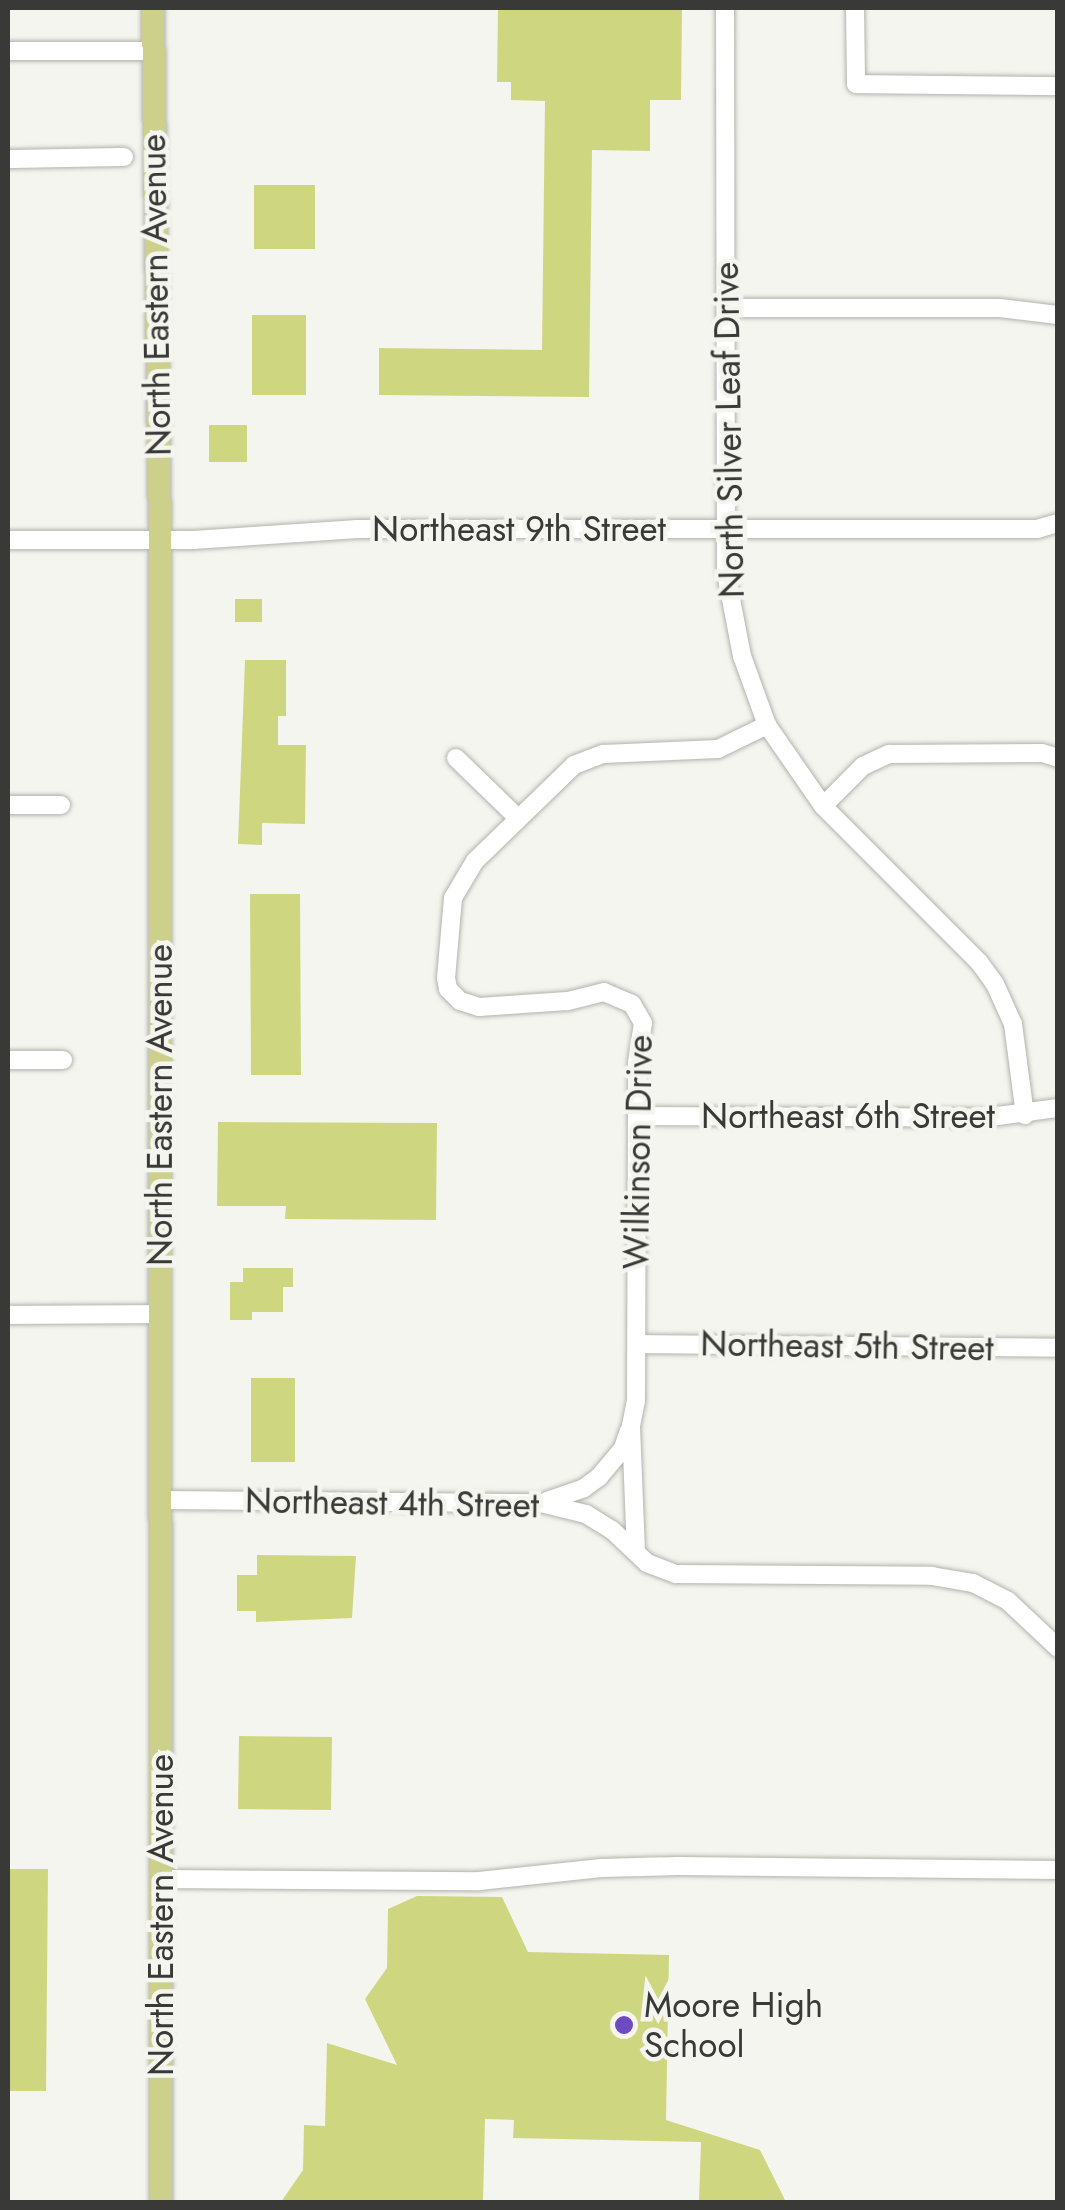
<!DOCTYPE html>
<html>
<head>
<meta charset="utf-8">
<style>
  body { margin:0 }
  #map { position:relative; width:1065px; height:2210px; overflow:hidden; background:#f5f5ef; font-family:Jost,sans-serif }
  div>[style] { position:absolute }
  .building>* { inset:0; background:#cfd680 }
  .roads { filter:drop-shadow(0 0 2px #b2b3ad) drop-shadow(0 0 2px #b2b3ad) }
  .minor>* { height:18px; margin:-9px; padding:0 9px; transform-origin:9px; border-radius:9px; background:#fff }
  .major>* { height:22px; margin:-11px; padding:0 11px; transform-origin:11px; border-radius:11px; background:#ccd08b }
  .dots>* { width:28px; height:28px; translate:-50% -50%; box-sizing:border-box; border:5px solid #f5f5ef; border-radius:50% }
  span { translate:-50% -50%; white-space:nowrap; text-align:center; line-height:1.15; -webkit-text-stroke:9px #f5f5ef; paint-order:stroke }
  .street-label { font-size:35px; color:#393937 }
  .poi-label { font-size:35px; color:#393937 }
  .left { translate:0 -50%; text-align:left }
  .frame { position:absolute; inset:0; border:10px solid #393937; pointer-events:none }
</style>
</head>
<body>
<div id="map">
  <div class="building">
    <div style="clip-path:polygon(498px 8px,682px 8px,681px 100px,650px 100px,650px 151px,592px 150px,589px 397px,379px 395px,379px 348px,542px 350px,545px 101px,511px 100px,511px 82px,497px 82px)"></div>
    <div style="clip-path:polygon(254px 185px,315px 185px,315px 249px,254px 249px)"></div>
    <div style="clip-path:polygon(252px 315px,306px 315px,306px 395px,252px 395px)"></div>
    <div style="clip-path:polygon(209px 425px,247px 425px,247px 462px,209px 462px)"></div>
    <div style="clip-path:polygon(235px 599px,262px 599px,262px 622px,235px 622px)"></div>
    <div style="clip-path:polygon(245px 660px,286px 660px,286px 716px,278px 716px,278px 745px,306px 745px,305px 824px,262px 823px,262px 845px,238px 844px)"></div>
    <div style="clip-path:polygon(250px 894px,300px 894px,301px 1075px,251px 1075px)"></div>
    <div style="clip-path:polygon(218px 1122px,437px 1123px,436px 1220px,285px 1219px,286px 1206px,217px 1206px)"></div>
    <div style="clip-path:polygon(243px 1268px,293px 1268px,293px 1287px,283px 1287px,283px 1312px,252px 1312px,252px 1320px,230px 1320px,230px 1282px,243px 1282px)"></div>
    <div style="clip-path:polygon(251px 1378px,295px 1378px,295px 1462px,251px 1462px)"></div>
    <div style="clip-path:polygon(257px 1555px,356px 1556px,352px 1618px,256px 1622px,256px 1611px,237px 1611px,237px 1575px,257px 1575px)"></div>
    <div style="clip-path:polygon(239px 1736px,332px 1737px,331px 1810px,238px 1809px)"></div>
    <div style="clip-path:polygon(8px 1869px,48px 1869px,46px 2091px,8px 2091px)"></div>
    <div style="clip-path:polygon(417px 1896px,502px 1897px,528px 1952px,669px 1955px,666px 2120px,760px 2150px,786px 2202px,699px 2202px,701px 2142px,513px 2138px,514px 2120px,485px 2119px,483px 2202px,281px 2202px,303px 2170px,304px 2125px,325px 2126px,327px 2043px,397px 2065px,365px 1999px,387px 1968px,388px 1909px)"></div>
  </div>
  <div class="roads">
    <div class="minor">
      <div style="left:725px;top:8px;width:565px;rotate:89.9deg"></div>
      <div style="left:726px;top:573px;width:85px;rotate:79.1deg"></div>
      <div style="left:742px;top:656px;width:73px;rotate:70.1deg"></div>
      <div style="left:767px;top:725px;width:98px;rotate:55.3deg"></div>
      <div style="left:823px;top:806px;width:221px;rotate:45deg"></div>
      <div style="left:979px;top:962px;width:27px;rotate:54deg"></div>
      <div style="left:995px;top:984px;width:44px;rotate:65.8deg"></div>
      <div style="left:1013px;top:1024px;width:92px;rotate:82.5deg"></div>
      <div style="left:855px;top:8px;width:76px;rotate:89.2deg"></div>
      <div style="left:856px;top:84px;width:202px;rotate:0.6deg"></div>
      <div style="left:8px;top:51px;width:145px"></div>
      <div style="left:8px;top:159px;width:116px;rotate:-1deg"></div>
      <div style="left:727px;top:308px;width:273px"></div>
      <div style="left:1000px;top:308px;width:58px;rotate:6.9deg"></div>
      <div style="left:8px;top:540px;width:185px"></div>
      <div style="left:193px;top:540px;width:165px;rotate:-3.8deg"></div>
      <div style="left:358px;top:529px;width:679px"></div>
      <div style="left:1037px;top:529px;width:22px;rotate:-16deg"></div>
      <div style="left:456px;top:758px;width:86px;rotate:44.1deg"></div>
      <div style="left:8px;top:805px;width:53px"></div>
      <div style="left:823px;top:806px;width:57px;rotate:-45deg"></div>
      <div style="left:863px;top:766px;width:29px;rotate:-25deg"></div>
      <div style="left:889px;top:754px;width:153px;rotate:-0.4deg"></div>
      <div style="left:1042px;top:753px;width:17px;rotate:17deg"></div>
      <div style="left:8px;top:1060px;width:55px"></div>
      <div style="left:637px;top:1116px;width:346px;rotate:0.3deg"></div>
      <div style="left:983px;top:1118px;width:76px;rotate:-7.6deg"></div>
      <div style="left:8px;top:1315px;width:152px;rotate:-0.4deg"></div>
      <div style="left:637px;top:1344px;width:421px;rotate:0.5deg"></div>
      <div style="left:161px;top:1500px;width:380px;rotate:0.5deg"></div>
      <div style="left:541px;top:1503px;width:46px;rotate:13.7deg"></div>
      <div style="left:586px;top:1514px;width:31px;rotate:32deg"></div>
      <div style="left:612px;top:1530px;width:48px;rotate:43.3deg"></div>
      <div style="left:647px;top:1563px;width:31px;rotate:21deg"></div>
      <div style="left:676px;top:1574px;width:256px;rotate:0.4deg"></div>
      <div style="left:932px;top:1576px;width:42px;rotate:9.7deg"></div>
      <div style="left:973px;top:1583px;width:39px;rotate:27deg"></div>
      <div style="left:1008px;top:1601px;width:69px;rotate:43.2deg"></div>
      <div style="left:547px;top:1501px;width:39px;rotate:-19deg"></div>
      <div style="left:584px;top:1488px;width:19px;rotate:-36deg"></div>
      <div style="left:599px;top:1477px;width:38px;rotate:-50deg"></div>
      <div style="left:623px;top:1448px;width:18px;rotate:-71deg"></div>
      <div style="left:636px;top:1552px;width:126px;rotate:-92.3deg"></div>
      <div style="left:631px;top:1426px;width:25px;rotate:-79deg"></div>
      <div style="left:636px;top:1401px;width:338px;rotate:-89.8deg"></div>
      <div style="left:637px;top:1063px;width:40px;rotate:-81.5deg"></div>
      <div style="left:643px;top:1023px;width:22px;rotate:-120deg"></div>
      <div style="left:632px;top:1004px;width:30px;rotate:-157deg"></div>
      <div style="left:604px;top:992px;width:38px;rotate:166deg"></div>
      <div style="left:567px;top:1001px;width:88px;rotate:176.1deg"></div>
      <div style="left:479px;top:1007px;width:20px;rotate:-162deg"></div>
      <div style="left:460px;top:1001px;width:17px;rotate:-135deg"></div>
      <div style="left:448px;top:989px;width:11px;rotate:-100deg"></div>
      <div style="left:446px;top:978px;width:80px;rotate:-85deg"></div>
      <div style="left:453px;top:898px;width:43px;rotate:-59.3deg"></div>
      <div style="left:475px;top:861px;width:138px;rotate:-44.1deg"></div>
      <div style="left:574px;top:765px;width:31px;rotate:-21deg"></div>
      <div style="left:603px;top:754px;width:115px;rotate:-2.5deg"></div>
      <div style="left:718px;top:749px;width:55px;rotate:-26.1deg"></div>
      <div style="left:161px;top:1879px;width:318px;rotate:0.4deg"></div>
      <div style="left:479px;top:1881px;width:123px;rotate:-6.1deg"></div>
      <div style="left:601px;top:1868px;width:77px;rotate:-1.5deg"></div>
      <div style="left:678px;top:1866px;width:380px;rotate:0.6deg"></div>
    </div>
    <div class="major">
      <div style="left:153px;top:8px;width:531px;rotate:89.24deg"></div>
      <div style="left:160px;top:539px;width:1663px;rotate:89.97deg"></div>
    </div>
  </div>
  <div class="dots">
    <div style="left:624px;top:2025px;background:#6d49c2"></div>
  </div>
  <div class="street-label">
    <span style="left:156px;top:295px;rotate:-91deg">North Eastern Avenue</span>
    <span style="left:729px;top:430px;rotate:-91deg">North Silver Leaf Drive</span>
    <span style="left:519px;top:529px">Northeast 9th Street</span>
    <span style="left:160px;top:1105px;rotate:-90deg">North Eastern Avenue</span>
    <span style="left:848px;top:1116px">Northeast 6th Street</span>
    <span style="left:638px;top:1152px;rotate:-89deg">Wilkinson Drive</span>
    <span style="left:847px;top:1346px;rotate:1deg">Northeast 5th Street</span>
    <span style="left:392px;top:1503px;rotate:1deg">Northeast 4th Street</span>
    <span style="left:161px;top:1915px;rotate:-90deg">North Eastern Avenue</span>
  </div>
  <div class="poi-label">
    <span class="left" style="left:644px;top:2025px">Moore High<br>School</span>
  </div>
  <div class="frame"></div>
</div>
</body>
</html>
